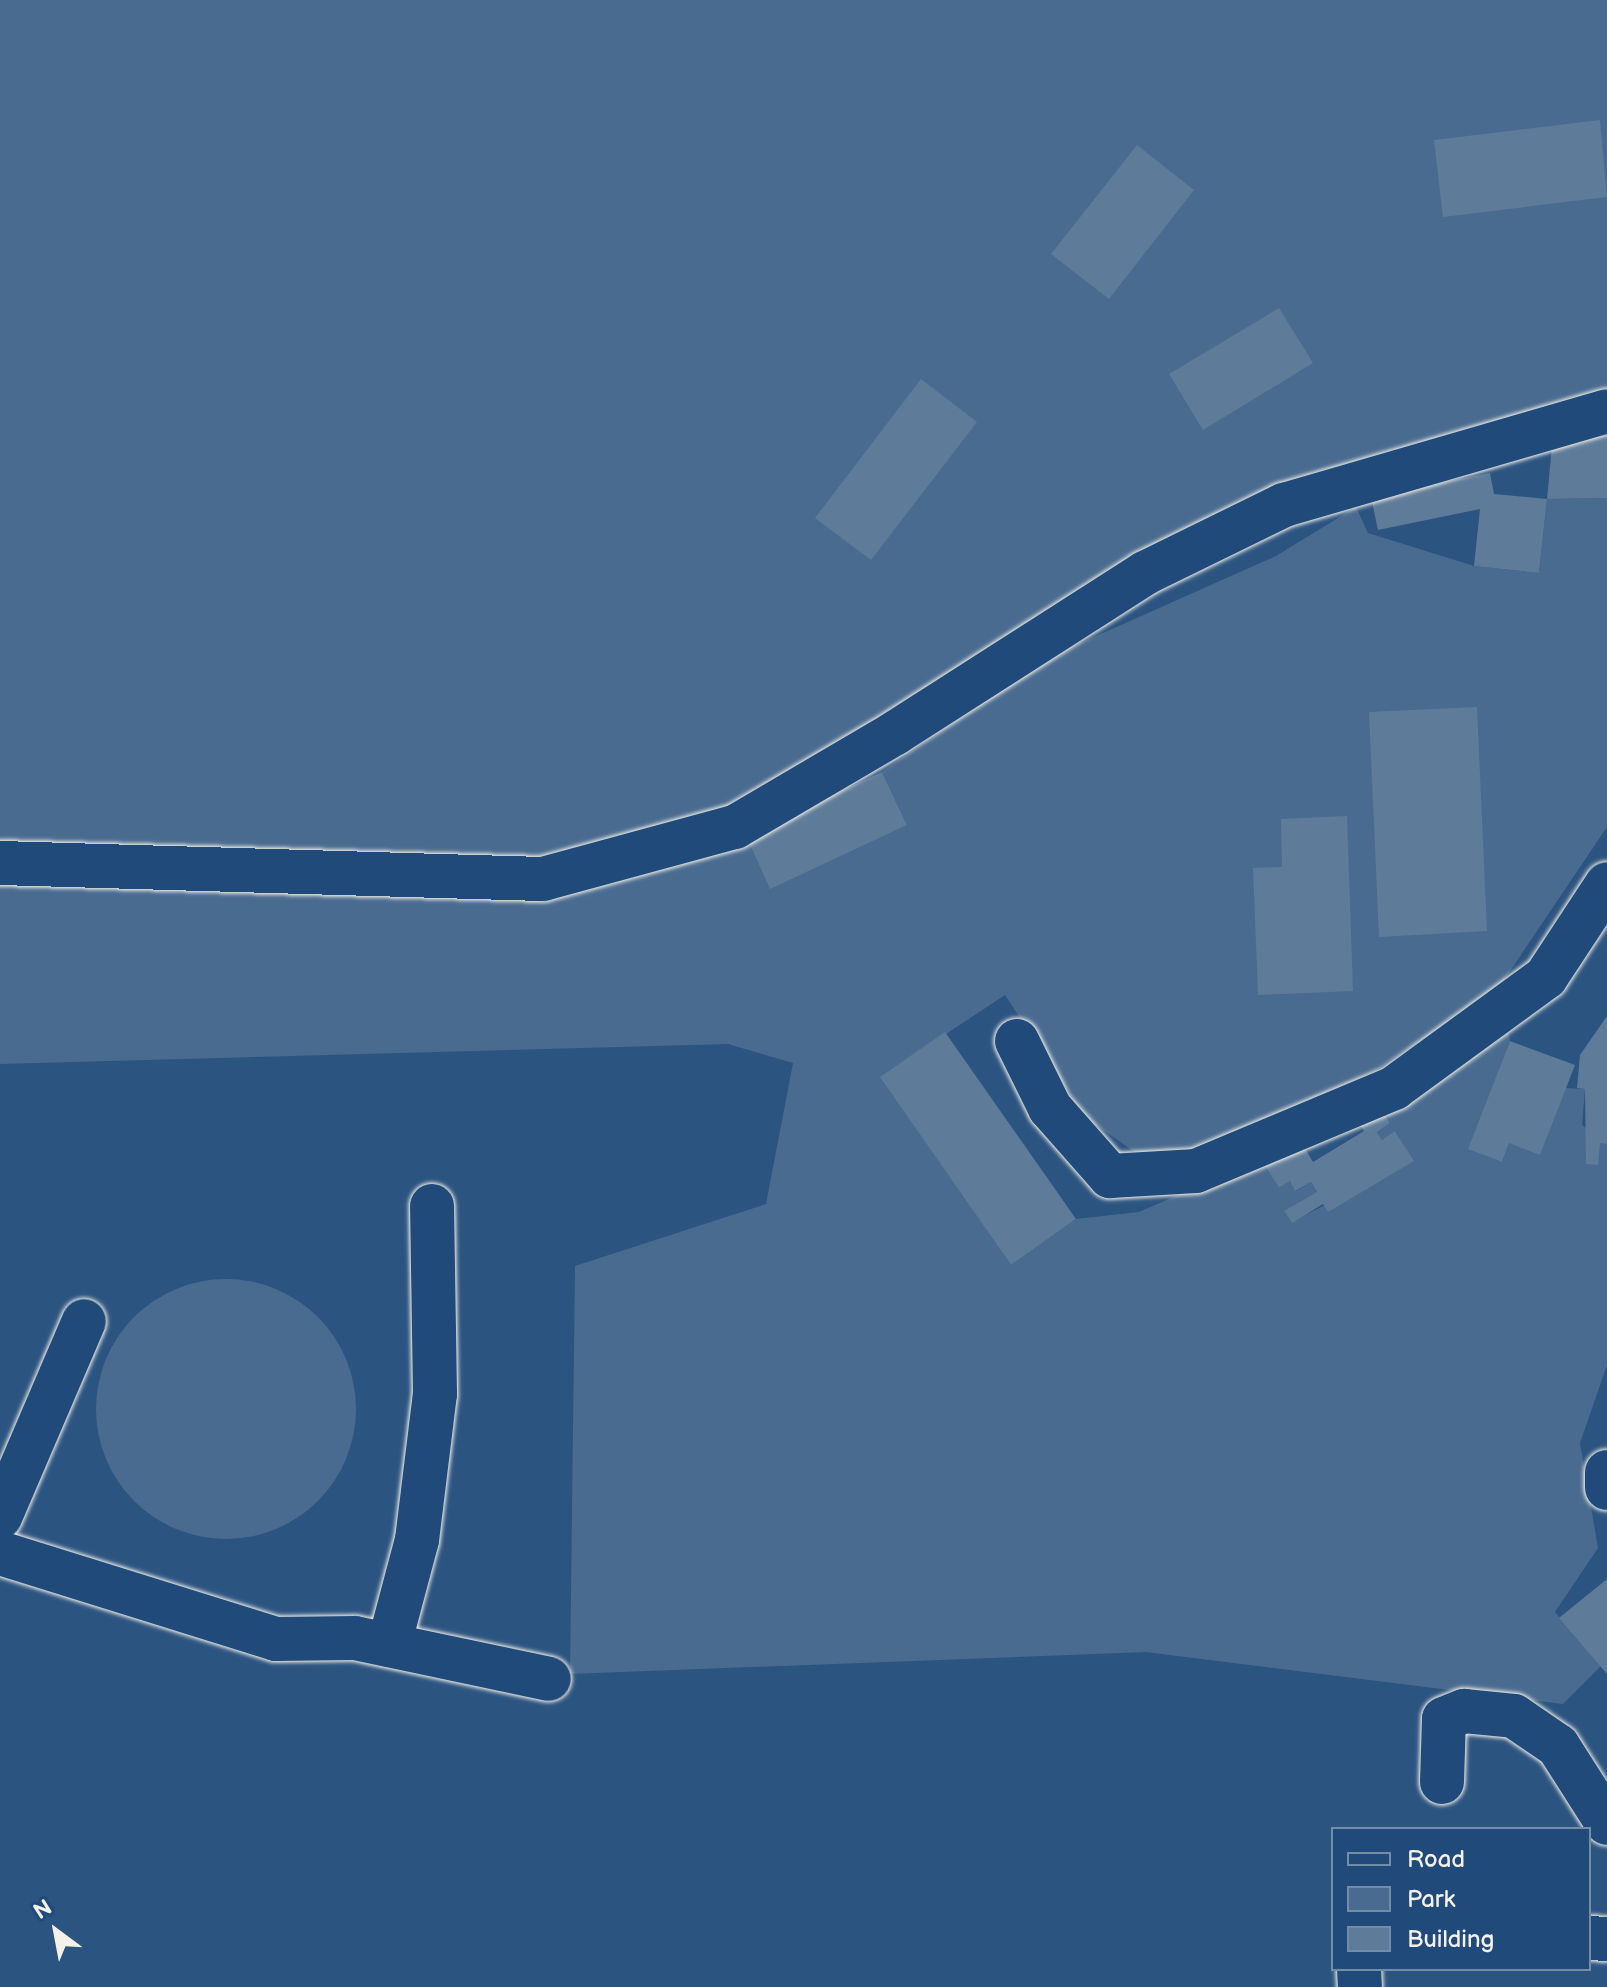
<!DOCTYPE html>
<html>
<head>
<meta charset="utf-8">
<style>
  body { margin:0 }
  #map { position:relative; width:1607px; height:1987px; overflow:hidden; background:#2c5481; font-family:"Balsamiq Sans",sans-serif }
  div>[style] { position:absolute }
  .green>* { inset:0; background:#496b90 }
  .round { border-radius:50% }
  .building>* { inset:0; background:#5e7b9a }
  .roads { filter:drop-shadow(0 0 2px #f4f1e8) drop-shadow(0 0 2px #f4f1e8) }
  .minor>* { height:44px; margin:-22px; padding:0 22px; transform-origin:22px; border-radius:22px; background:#1f4a7a }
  span { translate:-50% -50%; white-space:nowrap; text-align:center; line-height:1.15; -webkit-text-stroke:7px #1f4a7a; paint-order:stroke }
  .legend { position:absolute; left:1331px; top:1827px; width:260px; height:144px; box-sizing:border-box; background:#1f4a7a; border:2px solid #748da6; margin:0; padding:10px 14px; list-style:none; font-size:24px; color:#f4f1e8 }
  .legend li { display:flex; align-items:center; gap:16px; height:40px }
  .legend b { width:40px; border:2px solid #748da6 }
  .north { position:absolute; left:16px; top:1891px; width:80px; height:80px; -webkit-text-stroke:6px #1f4a7a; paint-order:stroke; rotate:328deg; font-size:22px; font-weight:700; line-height:32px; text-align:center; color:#f4f1e8 }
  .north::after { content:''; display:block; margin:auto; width:28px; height:36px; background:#f4f1e8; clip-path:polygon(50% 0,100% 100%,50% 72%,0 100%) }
</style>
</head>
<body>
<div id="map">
  <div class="green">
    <div style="clip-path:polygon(0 0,1607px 0,1607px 411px,1284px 505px,735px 827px,543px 879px,0 855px)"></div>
    <div style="clip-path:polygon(1607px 498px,1607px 827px,1498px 989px,1376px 1070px,1203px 1152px,1146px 1160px,1085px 1117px,1005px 995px,881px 1077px,1011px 1265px,1076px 1219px,1139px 1212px,1261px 1159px,1279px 1188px,1290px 1181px,1296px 1191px,1311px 1182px,1317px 1192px,1285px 1212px,1291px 1222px,1413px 1161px,1396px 1132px,1382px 1140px,1377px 1132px,1390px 1123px,1384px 1111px,1508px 1030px,1510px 1041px,1469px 1149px,1502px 1162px,1509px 1143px,1566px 1088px,1585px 1089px,1582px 1125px,1607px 1144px,1607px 1365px,1580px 1443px,1598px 1548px,1555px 1612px,1601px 1666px,1563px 1704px,1146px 1652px,570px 1674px,575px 1266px,766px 1204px,793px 1063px,728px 1044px,0 1064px,0 876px,459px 895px,746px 836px,770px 888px,907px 825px,882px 772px,1047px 658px,1276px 556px,1356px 507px,1368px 533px,1474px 566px,1539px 573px,1547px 499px)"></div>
    <div class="round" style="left:96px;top:1279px;width:260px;height:260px"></div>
  </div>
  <div class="building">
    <div style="clip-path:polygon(1600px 120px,1607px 197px,1443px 217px,1434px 140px)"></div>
    <div style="clip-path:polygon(1137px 145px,1194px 190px,1109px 299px,1051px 254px)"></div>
    <div style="clip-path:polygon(1279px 308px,1313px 363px,1203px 430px,1169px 374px)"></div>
    <div style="clip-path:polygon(921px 379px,977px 422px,871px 560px,815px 518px)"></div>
    <div style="clip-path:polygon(1553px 435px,1607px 436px,1607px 498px,1547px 499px)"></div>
    <div style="clip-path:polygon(1490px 473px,1494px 494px,1547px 499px,1539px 573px,1474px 566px,1480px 509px,1378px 530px,1371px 497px)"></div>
    <div style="clip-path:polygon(1477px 707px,1487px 931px,1379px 937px,1369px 712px)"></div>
    <div style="clip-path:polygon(882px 772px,907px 825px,770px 889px,746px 836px)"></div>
    <div style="clip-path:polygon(1347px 816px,1353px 991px,1258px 995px,1253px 868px,1282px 867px,1281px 819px)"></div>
    <div style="clip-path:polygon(1607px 1016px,1607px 1144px,1600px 1143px,1598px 1165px,1586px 1164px,1585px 1089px,1577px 1088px,1580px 1055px)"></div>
    <div style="clip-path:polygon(945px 1032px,1076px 1219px,1011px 1265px,880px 1077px)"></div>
    <div style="clip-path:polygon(1510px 1041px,1575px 1065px,1540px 1155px,1509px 1143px,1502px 1162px,1468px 1149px)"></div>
    <div style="clip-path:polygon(1378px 1103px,1390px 1123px,1377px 1132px,1382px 1140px,1395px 1131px,1414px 1161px,1328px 1212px,1323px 1204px,1292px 1223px,1284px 1211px,1317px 1192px,1311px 1182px,1295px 1191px,1290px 1181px,1279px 1188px,1261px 1159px,1298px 1137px,1313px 1162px,1364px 1131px,1355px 1117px)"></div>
    <div style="clip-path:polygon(1607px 1579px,1607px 1674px,1559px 1618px)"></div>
  </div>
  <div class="roads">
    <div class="minor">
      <div style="left:0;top:863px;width:543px;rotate:1.69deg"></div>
      <div style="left:543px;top:879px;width:199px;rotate:-15.2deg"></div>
      <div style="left:735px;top:827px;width:186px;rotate:-30.4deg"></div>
      <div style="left:895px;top:733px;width:297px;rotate:-32.6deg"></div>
      <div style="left:1145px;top:573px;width:155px;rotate:-26.1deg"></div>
      <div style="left:1284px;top:505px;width:336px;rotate:-16.2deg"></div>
      <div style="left:1017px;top:1041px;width:75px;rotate:63.8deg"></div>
      <div style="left:1050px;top:1108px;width:91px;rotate:48.6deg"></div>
      <div style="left:1110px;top:1176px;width:86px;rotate:-3.3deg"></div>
      <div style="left:1196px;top:1171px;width:215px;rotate:-22.7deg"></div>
      <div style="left:1394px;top:1088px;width:188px;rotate:-36.1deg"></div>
      <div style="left:1546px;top:977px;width:111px;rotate:-56.7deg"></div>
      <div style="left:1607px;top:1472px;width:16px;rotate:90deg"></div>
      <div style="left:0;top:1517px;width:213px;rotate:-66.8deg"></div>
      <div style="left:0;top:1553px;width:289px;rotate:17.3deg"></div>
      <div style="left:276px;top:1639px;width:79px;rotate:-0.7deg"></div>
      <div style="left:355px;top:1638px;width:198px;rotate:11.9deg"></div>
      <div style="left:389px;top:1645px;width:109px;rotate:-75.1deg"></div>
      <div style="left:417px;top:1540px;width:147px;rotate:-83deg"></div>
      <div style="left:435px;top:1394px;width:188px;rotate:-90.9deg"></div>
      <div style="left:1442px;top:1782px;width:63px;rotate:-88.2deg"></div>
      <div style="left:1444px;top:1719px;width:22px;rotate:-22deg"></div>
      <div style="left:1464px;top:1711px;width:50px;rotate:5.7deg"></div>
      <div style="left:1514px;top:1716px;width:53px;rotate:34.3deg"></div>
      <div style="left:1558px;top:1746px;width:91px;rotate:57.5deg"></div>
      <div style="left:1589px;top:1938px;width:18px;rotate:3deg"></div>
      <div style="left:1359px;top:1969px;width:18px;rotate:87deg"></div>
    </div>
  </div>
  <ul class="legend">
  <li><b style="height:10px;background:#1f4a7a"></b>Road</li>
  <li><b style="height:22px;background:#496b90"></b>Park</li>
  <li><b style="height:22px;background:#5e7b9a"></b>Building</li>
  </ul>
  <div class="north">N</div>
</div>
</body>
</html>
